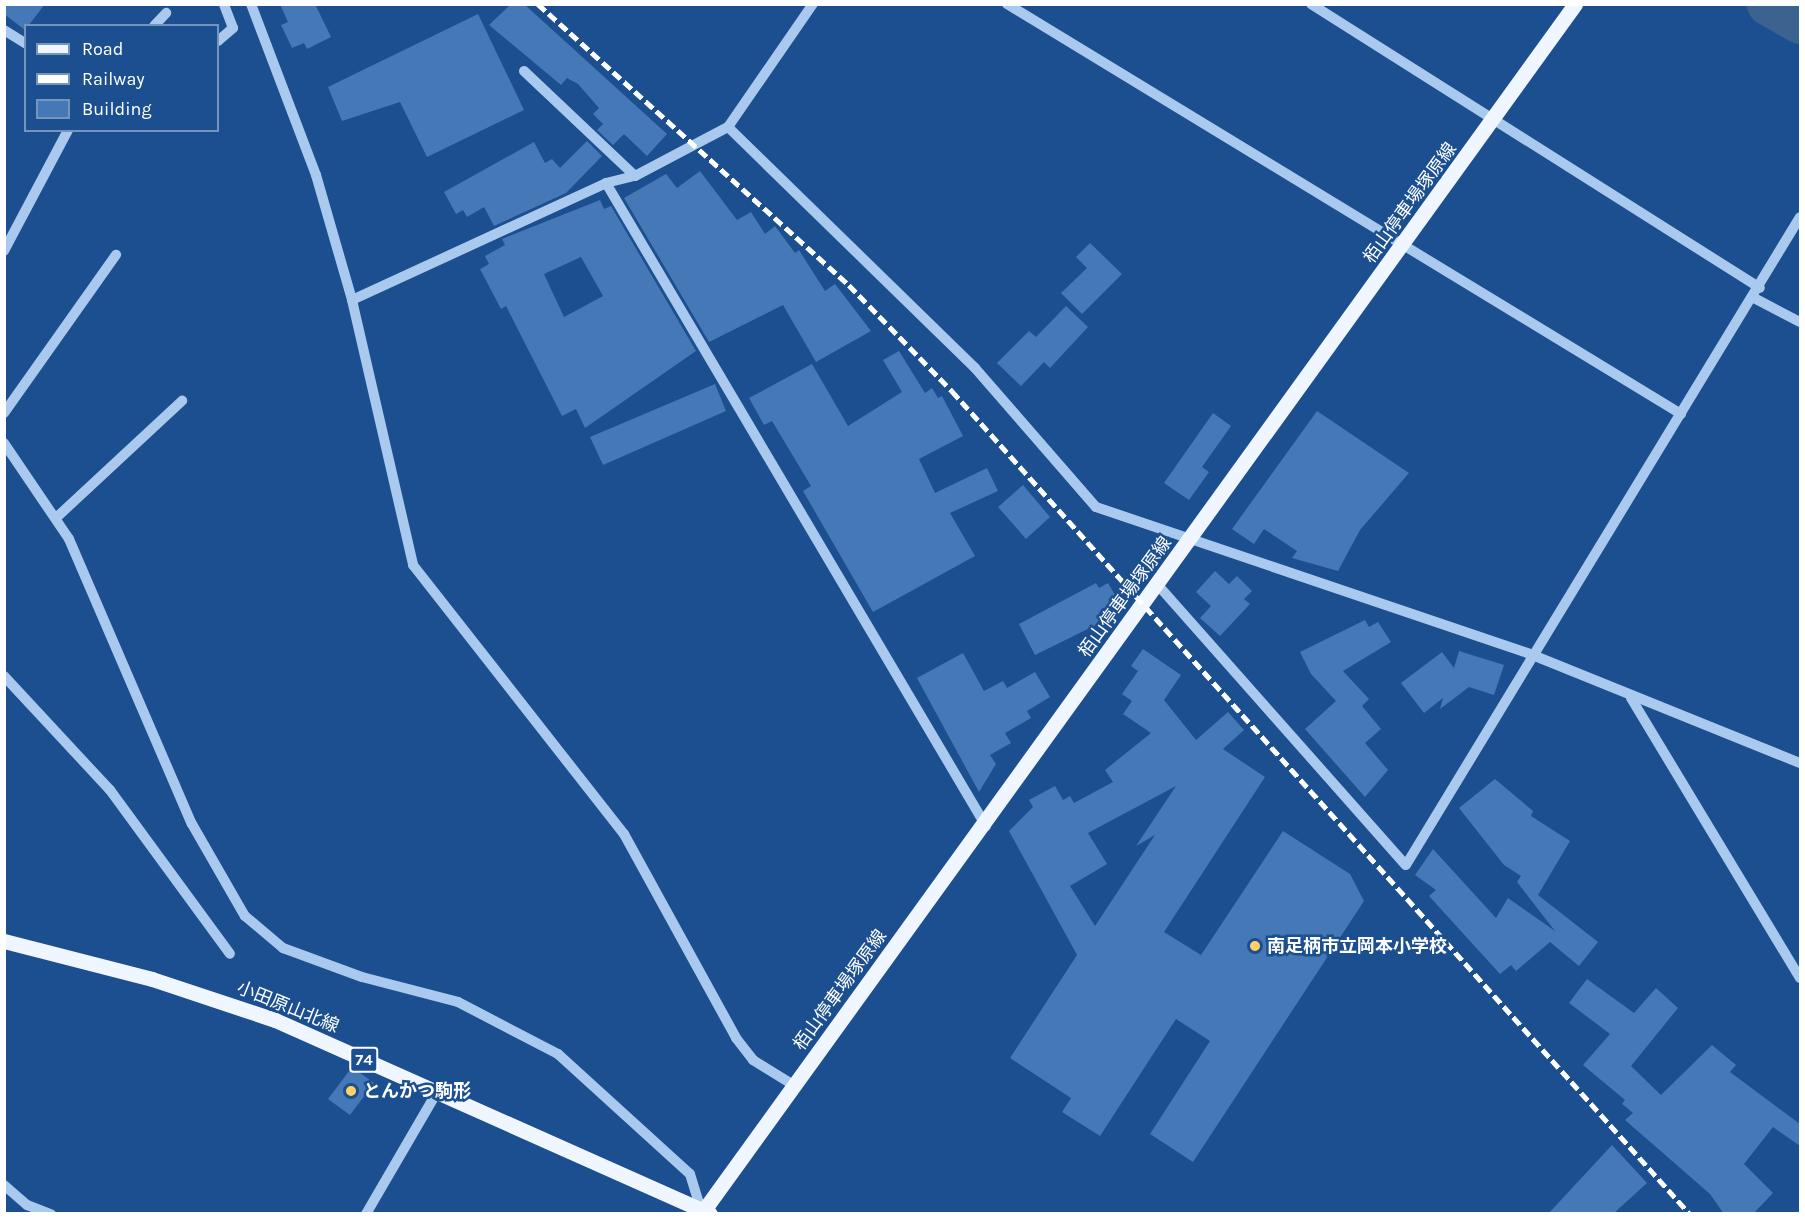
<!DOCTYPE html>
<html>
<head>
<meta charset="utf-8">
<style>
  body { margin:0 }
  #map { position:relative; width:1805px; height:1218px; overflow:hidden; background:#1b4f8f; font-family:Karla,"Noto Sans JP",sans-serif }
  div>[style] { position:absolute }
  .river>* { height:44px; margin:-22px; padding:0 22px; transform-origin:22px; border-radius:22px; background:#3c6290 }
  .building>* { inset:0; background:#4478b7 }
  .minor>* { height:10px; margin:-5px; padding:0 5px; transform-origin:5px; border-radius:5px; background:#a9c9ee }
  .major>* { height:15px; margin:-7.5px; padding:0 7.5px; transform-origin:7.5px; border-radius:7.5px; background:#f0f6ff }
  .rail>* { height:4.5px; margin-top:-2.25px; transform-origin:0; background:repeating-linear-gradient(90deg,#fff 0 10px,transparent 0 14.5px) }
  .dots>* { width:16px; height:16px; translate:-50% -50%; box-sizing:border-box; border:3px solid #1b4f8f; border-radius:50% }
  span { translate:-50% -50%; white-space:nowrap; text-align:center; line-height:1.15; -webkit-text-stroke:5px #1b4f8f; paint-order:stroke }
  .shield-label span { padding:2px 4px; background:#1b4f8f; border:2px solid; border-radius:4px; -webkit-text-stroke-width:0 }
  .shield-label { font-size:16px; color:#fff; font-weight:700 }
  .street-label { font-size:18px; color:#fff }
  .poi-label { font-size:18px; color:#fff; font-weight:700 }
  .left { translate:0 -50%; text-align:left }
  .frame { position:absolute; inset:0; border:6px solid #fff; pointer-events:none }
  .legend { position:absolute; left:24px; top:24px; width:195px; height:108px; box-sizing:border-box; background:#1b4f8f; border:2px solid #7695bc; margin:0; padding:8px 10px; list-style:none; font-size:18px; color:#fff }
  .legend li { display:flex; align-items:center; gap:12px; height:30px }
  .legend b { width:30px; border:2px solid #7695bc }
</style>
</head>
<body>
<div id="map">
  <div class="river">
    <div style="left:1769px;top:4px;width:36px;rotate:30deg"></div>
  </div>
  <div class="building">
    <div style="clip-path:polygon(4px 4px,45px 4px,25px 30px,4px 14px)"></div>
    <div style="clip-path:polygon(280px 4px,315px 4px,331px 37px,307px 49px,304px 43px,292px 48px,281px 25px,288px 22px)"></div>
    <div style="clip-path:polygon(511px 4px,524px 4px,667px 134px,647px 156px,624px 134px,613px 145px,597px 130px,603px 124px,593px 114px,599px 108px,578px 84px,567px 78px,561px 85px,489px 25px)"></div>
    <div style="clip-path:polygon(478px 14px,524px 110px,427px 157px,400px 102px,342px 121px,328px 87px)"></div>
    <div style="clip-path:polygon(587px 141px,602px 156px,566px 193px,494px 226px,484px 207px,467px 217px,463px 210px,456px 214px,444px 192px,534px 142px,545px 163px,552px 159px,560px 168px)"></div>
    <div style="clip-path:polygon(700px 171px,737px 220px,751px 212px,765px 234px,775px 226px,795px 253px,799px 250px,825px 291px,835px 284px,871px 331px,816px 362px,783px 305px,709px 342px,624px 198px,666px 174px,677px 188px)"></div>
    <div style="clip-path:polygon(evenodd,600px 200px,604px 209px,611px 206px,696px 351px,585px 428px,576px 409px,562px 416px,506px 306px,501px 309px,480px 269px,489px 264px,485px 256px,505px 245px,502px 239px,600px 200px,581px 257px,603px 296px,564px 317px,544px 274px,581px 257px)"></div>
    <div style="clip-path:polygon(1090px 243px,1122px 274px,1082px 314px,1061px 293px,1087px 268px,1076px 257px)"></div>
    <div style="clip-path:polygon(1066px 306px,1088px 327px,1050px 368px,1044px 362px,1021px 386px,997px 363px,1029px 331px,1036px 337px)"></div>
    <div style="clip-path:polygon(899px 351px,925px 393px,932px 388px,938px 398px,942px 396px,963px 436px,919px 459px,935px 493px,987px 468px,998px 491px,950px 513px,975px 556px,873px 612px,803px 491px,811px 486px,772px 421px,764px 425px,749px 398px,812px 364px,848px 426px,902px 392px,883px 360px)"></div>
    <div style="clip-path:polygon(715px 384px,726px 411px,603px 465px,590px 437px)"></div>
    <div style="clip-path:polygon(1317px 411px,1409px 473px,1360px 530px,1338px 571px,1292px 558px,1297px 551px,1264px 529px,1254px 544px,1232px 529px)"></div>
    <div style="clip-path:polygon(1213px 413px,1231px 426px,1202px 467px,1209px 472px,1189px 500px,1164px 483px)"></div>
    <div style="clip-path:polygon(1023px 485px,1050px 517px,1026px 539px,998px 507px)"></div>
    <div style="clip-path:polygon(1215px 571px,1229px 584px,1237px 576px,1252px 591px,1244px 599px,1250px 604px,1220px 636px,1200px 618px,1211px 606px,1196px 592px)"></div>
    <div style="clip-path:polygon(1096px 583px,1099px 588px,1108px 583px,1119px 602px,1097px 615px,1102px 622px,1035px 655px,1019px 624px)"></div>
    <div style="clip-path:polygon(1365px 620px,1369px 627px,1378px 622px,1391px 642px,1343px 671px,1369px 699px,1362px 706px,1381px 729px,1365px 743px,1388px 770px,1365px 797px,1305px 729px,1336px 701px,1311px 674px,1300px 652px)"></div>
    <div style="clip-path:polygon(evenodd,1143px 649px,1181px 675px,1164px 700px,1196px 740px,1228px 712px,1244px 730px,1223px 749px,1265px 777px,1164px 932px,1201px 955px,1283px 831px,1350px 874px,1364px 901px,1193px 1162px,1150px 1134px,1210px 1041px,1176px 1019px,1100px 1136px,1062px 1112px,1071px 1098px,1010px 1058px,1077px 955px,1009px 831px,1033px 807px,1029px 800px,1055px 786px,1063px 800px,1070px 796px,1074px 803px,1113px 782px,1105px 770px,1151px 733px,1123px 714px,1132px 701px,1122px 694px,1138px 671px,1131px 666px,1143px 649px,1176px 786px,1136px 846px,1155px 835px,1095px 926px,1070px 886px,1107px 864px,1088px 833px,1176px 786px)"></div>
    <div style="clip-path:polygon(1459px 651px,1504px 665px,1494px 695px,1469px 687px,1440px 709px,1443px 698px,1424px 713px,1401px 683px,1442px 652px,1454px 668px)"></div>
    <div style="clip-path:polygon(963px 653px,984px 691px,1003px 681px,1007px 688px,1035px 672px,1050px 697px,1027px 711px,1031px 718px,1005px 733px,1011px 743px,990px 755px,996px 764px,979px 792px,917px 678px)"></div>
    <div style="clip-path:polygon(1495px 779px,1533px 811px,1531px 816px,1570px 841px,1538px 895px,1598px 942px,1579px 966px,1550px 942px,1516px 971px,1511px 965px,1500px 974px,1429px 896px,1436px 890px,1415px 875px,1433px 849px,1496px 918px,1508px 898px,1555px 931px,1517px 882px,1521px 876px,1504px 865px,1459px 808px)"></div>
    <div style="clip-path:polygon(1587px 979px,1634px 1013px,1656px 988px,1678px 1008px,1631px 1066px,1661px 1095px,1712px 1045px,1736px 1065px,1730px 1072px,1800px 1124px,1800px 1146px,1773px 1127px,1744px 1164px,1773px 1193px,1753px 1214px,1724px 1214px,1710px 1194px,1625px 1120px,1633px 1113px,1622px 1104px,1625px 1100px,1583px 1065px,1610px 1034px,1569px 1003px)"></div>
    <div style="clip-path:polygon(352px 1067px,374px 1083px,350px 1115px,328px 1099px)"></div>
    <div style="clip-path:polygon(1612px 1145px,1647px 1183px,1613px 1214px,1548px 1214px)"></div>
  </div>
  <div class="minor">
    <div style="left:251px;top:4px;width:183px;rotate:69.2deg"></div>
    <div style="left:316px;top:175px;width:130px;rotate:73.9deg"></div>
    <div style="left:352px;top:300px;width:272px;rotate:77deg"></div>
    <div style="left:413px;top:565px;width:342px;rotate:51.9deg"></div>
    <div style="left:624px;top:834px;width:233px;rotate:61.2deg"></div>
    <div style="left:736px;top:1038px;width:28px;rotate:52deg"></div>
    <div style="left:753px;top:1060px;width:49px;rotate:31.8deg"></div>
    <div style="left:1007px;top:4px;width:789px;rotate:31.31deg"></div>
    <div style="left:1311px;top:4px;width:531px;rotate:32.31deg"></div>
    <div style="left:154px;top:26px;width:18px;rotate:-47deg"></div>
    <div style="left:4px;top:30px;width:26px;rotate:32deg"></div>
    <div style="left:218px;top:41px;width:20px;rotate:-41deg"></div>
    <div style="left:233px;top:28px;width:26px;rotate:-111deg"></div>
    <div style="left:524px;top:71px;width:153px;rotate:43.4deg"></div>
    <div style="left:728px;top:127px;width:345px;rotate:44.3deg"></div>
    <div style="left:975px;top:368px;width:184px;rotate:49deg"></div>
    <div style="left:1096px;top:507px;width:464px;rotate:18.7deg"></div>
    <div style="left:1535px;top:656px;width:286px;rotate:22deg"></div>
    <div style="left:606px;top:183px;width:747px;rotate:59.42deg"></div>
    <div style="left:4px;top:251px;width:137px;rotate:-62.1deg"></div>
    <div style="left:1754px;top:298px;width:52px;rotate:27.6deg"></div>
    <div style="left:352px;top:300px;width:280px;rotate:-24.7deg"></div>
    <div style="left:606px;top:183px;width:30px;rotate:-14deg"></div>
    <div style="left:635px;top:176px;width:105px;rotate:-27.8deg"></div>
    <div style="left:728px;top:127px;width:150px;rotate:-55.4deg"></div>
    <div style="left:4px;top:413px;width:194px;rotate:-54.7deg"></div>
    <div style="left:4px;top:443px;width:116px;rotate:55.9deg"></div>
    <div style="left:69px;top:539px;width:310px;rotate:66.7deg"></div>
    <div style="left:192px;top:824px;width:106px;rotate:60.1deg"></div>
    <div style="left:245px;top:916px;width:50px;rotate:40.1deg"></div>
    <div style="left:283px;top:948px;width:84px;rotate:20.2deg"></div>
    <div style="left:362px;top:977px;width:99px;rotate:14.6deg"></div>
    <div style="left:458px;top:1002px;width:113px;rotate:27.5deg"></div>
    <div style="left:558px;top:1054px;width:178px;rotate:42.3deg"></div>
    <div style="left:690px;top:1174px;width:41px;rotate:72.9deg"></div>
    <div style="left:57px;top:517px;width:171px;rotate:-42.9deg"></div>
    <div style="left:1157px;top:584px;width:375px;rotate:48.5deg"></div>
    <div style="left:1406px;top:865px;width:758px;rotate:-58.7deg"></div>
    <div style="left:4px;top:676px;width:156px;rotate:47.1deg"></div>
    <div style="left:110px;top:790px;width:203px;rotate:53.8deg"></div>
    <div style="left:1631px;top:698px;width:327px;rotate:58.9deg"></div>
    <div style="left:4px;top:1185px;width:30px;rotate:41deg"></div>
    <div style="left:27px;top:1205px;width:26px;rotate:21deg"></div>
    <div style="left:366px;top:1214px;width:141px;rotate:-59.8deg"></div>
  </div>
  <div class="major">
    <div style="left:4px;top:941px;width:153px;rotate:14.4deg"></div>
    <div style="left:152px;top:979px;width:130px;rotate:18.4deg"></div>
    <div style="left:275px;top:1020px;width:476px;rotate:24deg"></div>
    <div style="left:704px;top:1210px;width:1488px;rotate:-54.16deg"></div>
  </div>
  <div class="rail">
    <div style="left:538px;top:4px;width:419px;rotate:42.1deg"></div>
    <div style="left:849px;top:285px;width:148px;rotate:45.8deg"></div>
    <div style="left:952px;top:391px;width:1105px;rotate:48.12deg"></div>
  </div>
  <div class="dots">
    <div style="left:1255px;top:946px;background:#ffd166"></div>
    <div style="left:351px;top:1091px;background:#ffd166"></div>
  </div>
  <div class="shield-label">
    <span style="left:364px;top:1060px">74</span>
  </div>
  <div class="street-label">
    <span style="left:1410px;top:203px;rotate:-54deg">栢山停車場塚原線</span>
    <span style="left:1125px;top:597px;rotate:-54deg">栢山停車場塚原線</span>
    <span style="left:840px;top:990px;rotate:-54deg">栢山停車場塚原線</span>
    <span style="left:288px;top:1007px;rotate:22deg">小田原山北線</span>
  </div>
  <div class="poi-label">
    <span class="left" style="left:1267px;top:946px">南足柄市立岡本小学校</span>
    <span class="left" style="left:363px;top:1091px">とんかつ駒形</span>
  </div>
  <div class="frame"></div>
  <ul class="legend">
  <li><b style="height:8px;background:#f0f6ff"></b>Road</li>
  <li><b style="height:8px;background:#fff"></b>Railway</li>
  <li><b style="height:16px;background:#4478b7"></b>Building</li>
  </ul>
</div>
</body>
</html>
